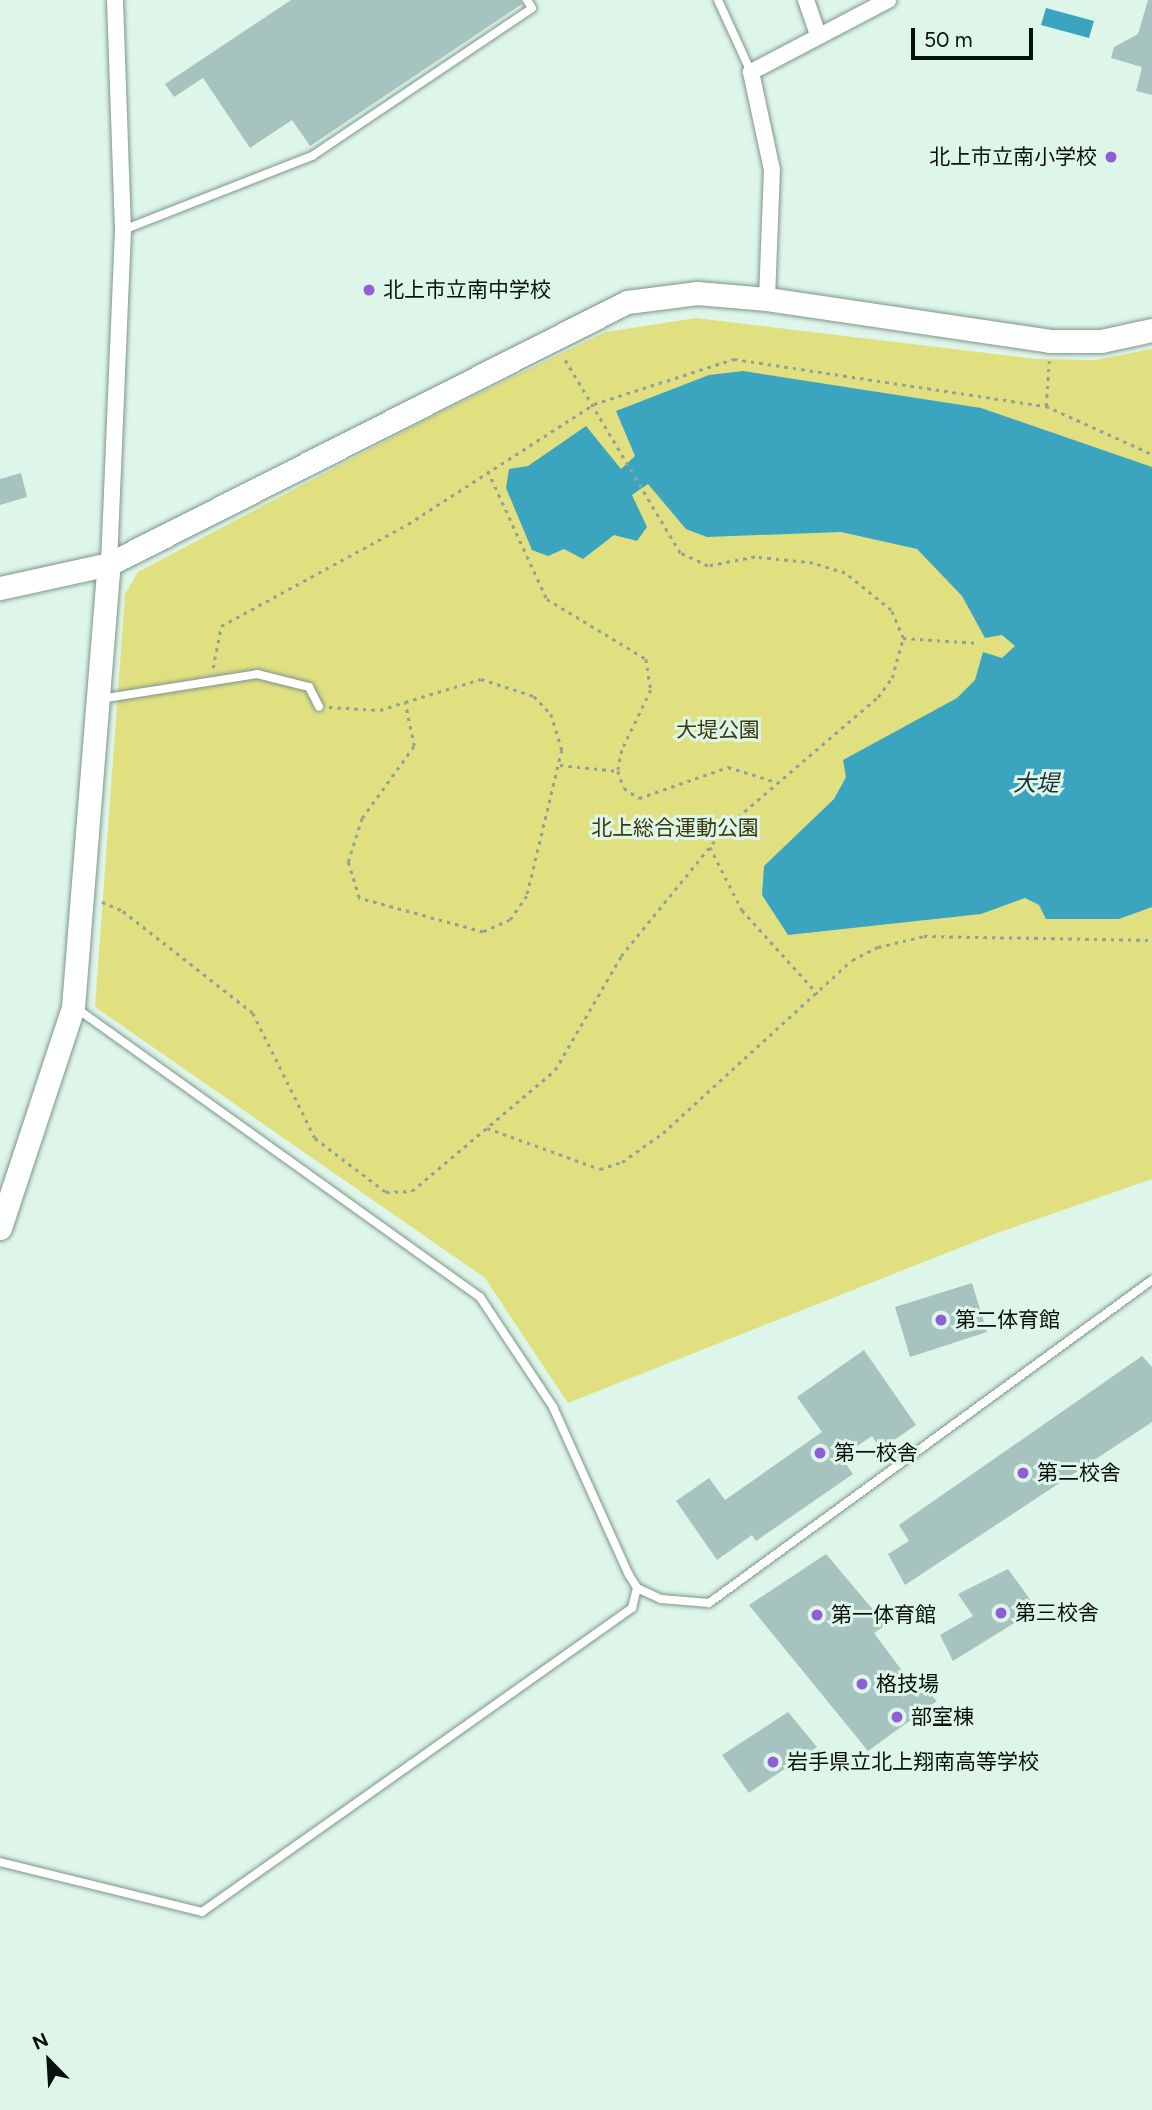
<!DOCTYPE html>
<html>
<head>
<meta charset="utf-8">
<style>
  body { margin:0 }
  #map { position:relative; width:1152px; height:2110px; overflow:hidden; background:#def6e9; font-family:Figtree,"Noto Sans JP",sans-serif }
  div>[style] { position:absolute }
  .green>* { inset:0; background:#e1e081 }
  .water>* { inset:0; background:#3ba5bf }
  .building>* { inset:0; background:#a7c3c0 }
  .path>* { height:2.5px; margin-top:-1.25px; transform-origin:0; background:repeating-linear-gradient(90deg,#90a299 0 3.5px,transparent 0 8.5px) }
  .roads { filter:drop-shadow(0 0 2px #7f958a) drop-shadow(0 0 2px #7f958a) }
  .lane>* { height:8px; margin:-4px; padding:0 4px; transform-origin:4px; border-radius:4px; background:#fff }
  .street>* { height:16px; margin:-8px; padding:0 8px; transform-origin:8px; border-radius:8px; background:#fff }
  .secondary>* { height:23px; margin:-11.5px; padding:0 11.5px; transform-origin:11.5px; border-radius:11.5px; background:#fff }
  .dots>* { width:19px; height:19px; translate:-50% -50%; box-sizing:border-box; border:4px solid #def6e9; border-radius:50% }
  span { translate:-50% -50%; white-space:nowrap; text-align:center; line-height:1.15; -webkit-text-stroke:6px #def6e9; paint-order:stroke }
  .poi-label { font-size:21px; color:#08100c }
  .right { translate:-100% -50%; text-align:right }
  .left { translate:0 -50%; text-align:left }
  .park-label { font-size:21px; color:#3a390c }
  .water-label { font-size:23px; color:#1a3238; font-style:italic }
  .north { position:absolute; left:14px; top:2026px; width:70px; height:70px; -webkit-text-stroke:5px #def6e9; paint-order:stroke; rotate:336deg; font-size:19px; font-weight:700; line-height:28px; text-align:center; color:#08100c }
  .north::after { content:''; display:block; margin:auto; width:24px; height:32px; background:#08100c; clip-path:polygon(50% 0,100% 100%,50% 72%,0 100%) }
  .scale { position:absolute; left:911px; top:28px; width:122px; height:32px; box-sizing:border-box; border:4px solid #08100c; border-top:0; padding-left:9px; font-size:21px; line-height:24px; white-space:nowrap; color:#08100c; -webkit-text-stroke:5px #def6e9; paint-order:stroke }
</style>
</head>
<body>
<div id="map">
  <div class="green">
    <div style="clip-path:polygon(696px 318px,1036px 359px,1095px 360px,1152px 349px,1152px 1179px,997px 1233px,568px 1403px,485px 1278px,95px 1007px,125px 594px,138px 572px,438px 413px,606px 332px)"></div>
  </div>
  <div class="water">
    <div style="clip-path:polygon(1046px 8px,1094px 21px,1089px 38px,1041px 25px)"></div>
    <div style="clip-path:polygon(743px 371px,981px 408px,1152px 467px,1152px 907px,1119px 919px,1046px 919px,1039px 905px,1025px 898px,981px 914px,788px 935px,762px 895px,764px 866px,834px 799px,846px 777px,843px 760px,957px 698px,975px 680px,983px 652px,1002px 658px,1015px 646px,1002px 635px,985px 638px,962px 596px,917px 549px,841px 532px,707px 537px,686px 529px,648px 484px,632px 495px,647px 527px,637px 541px,614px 535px,583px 559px,564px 549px,548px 556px,532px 550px,506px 488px,509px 469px,528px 466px,586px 426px,621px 469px,635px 456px,616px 411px,709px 375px)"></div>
  </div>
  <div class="building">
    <div style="clip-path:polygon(291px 0,521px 0,522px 4px,310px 146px,292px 120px,250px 148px,203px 78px,174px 97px,165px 84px)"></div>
    <div style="clip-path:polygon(1148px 0,1152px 0,1152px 95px,1136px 91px,1142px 67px,1111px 58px,1114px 47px,1138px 34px)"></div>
    <div style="clip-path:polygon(21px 473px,27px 497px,0 505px,0 479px)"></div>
    <div style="clip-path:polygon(972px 1283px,987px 1332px,910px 1357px,895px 1307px)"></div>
    <div style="clip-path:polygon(864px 1350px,916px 1425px,881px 1449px,872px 1436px,841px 1457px,853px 1474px,756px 1541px,752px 1535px,717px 1560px,676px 1501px,709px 1478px,725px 1500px,822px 1432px,797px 1397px)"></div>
    <div style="clip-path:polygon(1142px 1356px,1152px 1367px,1152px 1422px,905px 1585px,888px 1554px,909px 1541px,899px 1525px)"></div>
    <div style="clip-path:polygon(826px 1554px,886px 1625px,874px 1633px,917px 1691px,923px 1687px,937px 1701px,868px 1751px,749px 1605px)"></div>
    <div style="clip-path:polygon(1008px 1569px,1037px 1609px,953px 1661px,940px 1635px,973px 1616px,958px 1594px)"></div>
    <div style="clip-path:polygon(788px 1712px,817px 1747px,749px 1793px,722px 1755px)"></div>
  </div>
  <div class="path">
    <div style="left:1046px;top:406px;width:45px;rotate:-86.2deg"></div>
    <div style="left:488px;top:471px;width:141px;rotate:65.3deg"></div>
    <div style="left:547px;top:599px;width:116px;rotate:31.2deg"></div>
    <div style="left:646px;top:659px;width:31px;rotate:81deg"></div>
    <div style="left:651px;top:690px;width:67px;rotate:115.8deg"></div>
    <div style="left:622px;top:750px;width:21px;rotate:101deg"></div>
    <div style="left:618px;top:771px;width:18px;rotate:71deg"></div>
    <div style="left:624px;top:788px;width:18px;rotate:34deg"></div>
    <div style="left:639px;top:798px;width:94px;rotate:-19.2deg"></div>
    <div style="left:728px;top:767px;width:50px;rotate:17.4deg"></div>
    <div style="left:903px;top:638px;width:76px;rotate:3.8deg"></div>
    <div style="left:213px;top:668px;width:43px;rotate:-79.2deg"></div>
    <div style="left:221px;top:626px;width:213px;rotate:-28.6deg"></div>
    <div style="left:408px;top:524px;width:221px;rotate:-32.8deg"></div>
    <div style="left:594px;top:404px;width:147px;rotate:-17.8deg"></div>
    <div style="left:734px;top:359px;width:316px;rotate:8.6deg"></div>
    <div style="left:1046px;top:406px;width:116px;rotate:24.4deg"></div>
    <div style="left:481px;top:679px;width:56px;rotate:17.8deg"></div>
    <div style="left:534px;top:696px;width:25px;rotate:47deg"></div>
    <div style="left:551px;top:714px;width:38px;rotate:73deg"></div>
    <div style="left:562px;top:750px;width:150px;rotate:103.5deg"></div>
    <div style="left:527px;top:896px;width:29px;rotate:125deg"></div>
    <div style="left:510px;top:920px;width:30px;rotate:156deg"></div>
    <div style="left:483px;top:932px;width:129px;rotate:-164.7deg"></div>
    <div style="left:359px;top:898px;width:38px;rotate:-107deg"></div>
    <div style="left:348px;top:862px;width:46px;rotate:-72.3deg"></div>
    <div style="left:362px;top:818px;width:89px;rotate:-54.2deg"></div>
    <div style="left:414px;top:746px;width:45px;rotate:-101.6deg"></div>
    <div style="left:405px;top:702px;width:79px;rotate:-16.8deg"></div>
    <div style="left:329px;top:707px;width:51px;rotate:3.4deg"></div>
    <div style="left:380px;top:710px;width:26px;rotate:-18deg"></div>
    <div style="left:560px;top:765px;width:58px;rotate:5.9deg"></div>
    <div style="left:710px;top:847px;width:71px;rotate:63.1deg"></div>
    <div style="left:742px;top:910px;width:113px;rotate:47.9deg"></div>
    <div style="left:102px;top:902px;width:23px;rotate:23deg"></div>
    <div style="left:123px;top:911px;width:165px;rotate:38.1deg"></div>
    <div style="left:253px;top:1013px;width:140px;rotate:63.6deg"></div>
    <div style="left:315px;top:1138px;width:89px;rotate:37.3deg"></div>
    <div style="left:386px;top:1192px;width:26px;rotate:-2deg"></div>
    <div style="left:412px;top:1191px;width:187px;rotate:-40.2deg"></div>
    <div style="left:555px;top:1070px;width:132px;rotate:-59.9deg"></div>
    <div style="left:621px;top:956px;width:165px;rotate:-50.9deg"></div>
    <div style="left:725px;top:828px;width:201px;rotate:-40.6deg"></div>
    <div style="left:878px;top:697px;width:24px;rotate:-54deg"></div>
    <div style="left:892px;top:678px;width:41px;rotate:-74.6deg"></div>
    <div style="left:903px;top:638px;width:30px;rotate:-113deg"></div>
    <div style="left:891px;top:610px;width:59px;rotate:-141.2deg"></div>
    <div style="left:845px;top:573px;width:34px;rotate:-163deg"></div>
    <div style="left:813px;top:563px;width:58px;rotate:-174.1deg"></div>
    <div style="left:755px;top:557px;width:48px;rotate:169.2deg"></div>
    <div style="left:708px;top:566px;width:31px;rotate:-155deg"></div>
    <div style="left:680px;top:553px;width:228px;rotate:-120.8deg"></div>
    <div style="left:487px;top:1128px;width:120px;rotate:19.9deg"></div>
    <div style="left:600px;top:1169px;width:23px;rotate:-18deg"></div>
    <div style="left:622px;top:1162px;width:50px;rotate:-35.3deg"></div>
    <div style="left:663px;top:1133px;width:256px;rotate:-42.5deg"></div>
    <div style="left:852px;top:960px;width:29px;rotate:-27deg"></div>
    <div style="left:878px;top:947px;width:47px;rotate:-13.4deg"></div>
    <div style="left:924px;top:936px;width:228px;rotate:1deg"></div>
  </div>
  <div class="roads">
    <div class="lane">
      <div style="left:718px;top:0;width:79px;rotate:65.4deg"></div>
      <div style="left:123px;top:230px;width:203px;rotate:-21.4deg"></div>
      <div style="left:312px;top:156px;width:265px;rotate:-33.9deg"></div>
      <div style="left:532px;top:8px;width:9px;rotate:-122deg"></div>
      <div style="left:100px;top:699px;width:159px;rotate:-9deg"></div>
      <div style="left:257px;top:674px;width:54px;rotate:14deg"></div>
      <div style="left:309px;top:687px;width:22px;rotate:63deg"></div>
      <div style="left:76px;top:1008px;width:497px;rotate:35.6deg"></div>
      <div style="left:480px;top:1297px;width:132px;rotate:56.4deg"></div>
      <div style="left:553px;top:1407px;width:184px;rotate:65.7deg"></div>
      <div style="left:629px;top:1575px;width:15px;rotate:58deg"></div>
      <div style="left:637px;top:1588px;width:26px;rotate:25deg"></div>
      <div style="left:661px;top:1599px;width:48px;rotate:4.8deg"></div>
      <div style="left:709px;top:1603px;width:548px;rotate:-36.1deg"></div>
      <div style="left:0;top:1862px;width:208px;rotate:13.9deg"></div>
      <div style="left:202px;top:1912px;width:527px;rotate:-35.26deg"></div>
      <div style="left:632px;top:1608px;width:21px;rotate:-76deg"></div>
    </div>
    <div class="street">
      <div style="left:806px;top:0;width:37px;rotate:71deg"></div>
      <div style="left:767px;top:299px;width:129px;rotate:-87.8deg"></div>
      <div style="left:772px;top:170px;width:100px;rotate:-102.1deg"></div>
      <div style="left:751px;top:72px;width:155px;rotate:-27.7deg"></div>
      <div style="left:109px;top:564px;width:334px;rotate:-87.6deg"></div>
      <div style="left:123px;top:230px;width:230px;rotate:-92deg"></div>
    </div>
    <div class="secondary">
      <div style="left:0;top:588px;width:112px;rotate:-12.4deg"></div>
      <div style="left:109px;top:564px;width:580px;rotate:-26.83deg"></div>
      <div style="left:627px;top:302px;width:71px;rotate:-7.3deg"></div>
      <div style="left:697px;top:293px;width:70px;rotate:4.9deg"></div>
      <div style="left:767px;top:299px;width:286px;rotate:8.4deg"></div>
      <div style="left:1050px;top:341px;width:51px"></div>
      <div style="left:1101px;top:341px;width:52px;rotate:-12.2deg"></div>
      <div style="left:0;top:1228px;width:233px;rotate:-71.7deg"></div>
      <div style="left:73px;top:1007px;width:444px;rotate:-85.4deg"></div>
    </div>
  </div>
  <div class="dots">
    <div style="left:1111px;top:157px;background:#905fd8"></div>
    <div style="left:369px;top:290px;background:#905fd8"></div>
    <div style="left:941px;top:1320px;background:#905fd8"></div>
    <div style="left:820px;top:1453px;background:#905fd8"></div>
    <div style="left:1023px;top:1473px;background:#905fd8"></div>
    <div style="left:1001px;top:1613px;background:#905fd8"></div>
    <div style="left:817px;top:1615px;background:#905fd8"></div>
    <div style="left:862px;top:1684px;background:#905fd8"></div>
    <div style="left:897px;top:1717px;background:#905fd8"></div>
    <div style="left:773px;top:1762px;background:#905fd8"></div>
  </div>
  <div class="poi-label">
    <span class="right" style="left:1097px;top:157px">北上市立南小学校</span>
    <span class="left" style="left:383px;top:290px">北上市立南中学校</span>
    <span class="left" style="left:955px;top:1320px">第二体育館</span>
    <span class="left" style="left:834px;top:1453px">第一校舎</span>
    <span class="left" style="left:1037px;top:1473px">第二校舎</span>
    <span class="left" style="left:1015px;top:1613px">第三校舎</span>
    <span class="left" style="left:831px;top:1615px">第一体育館</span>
    <span class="left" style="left:876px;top:1684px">格技場</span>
    <span class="left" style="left:911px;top:1717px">部室棟</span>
    <span class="left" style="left:787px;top:1762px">岩手県立北上翔南高等学校</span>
  </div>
  <div class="park-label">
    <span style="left:718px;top:730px">大堤公園</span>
    <span style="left:675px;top:828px">北上総合運動公園</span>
  </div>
  <div class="water-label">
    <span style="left:1036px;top:783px">大堤</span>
  </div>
  <div class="north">N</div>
  <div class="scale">50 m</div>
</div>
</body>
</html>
